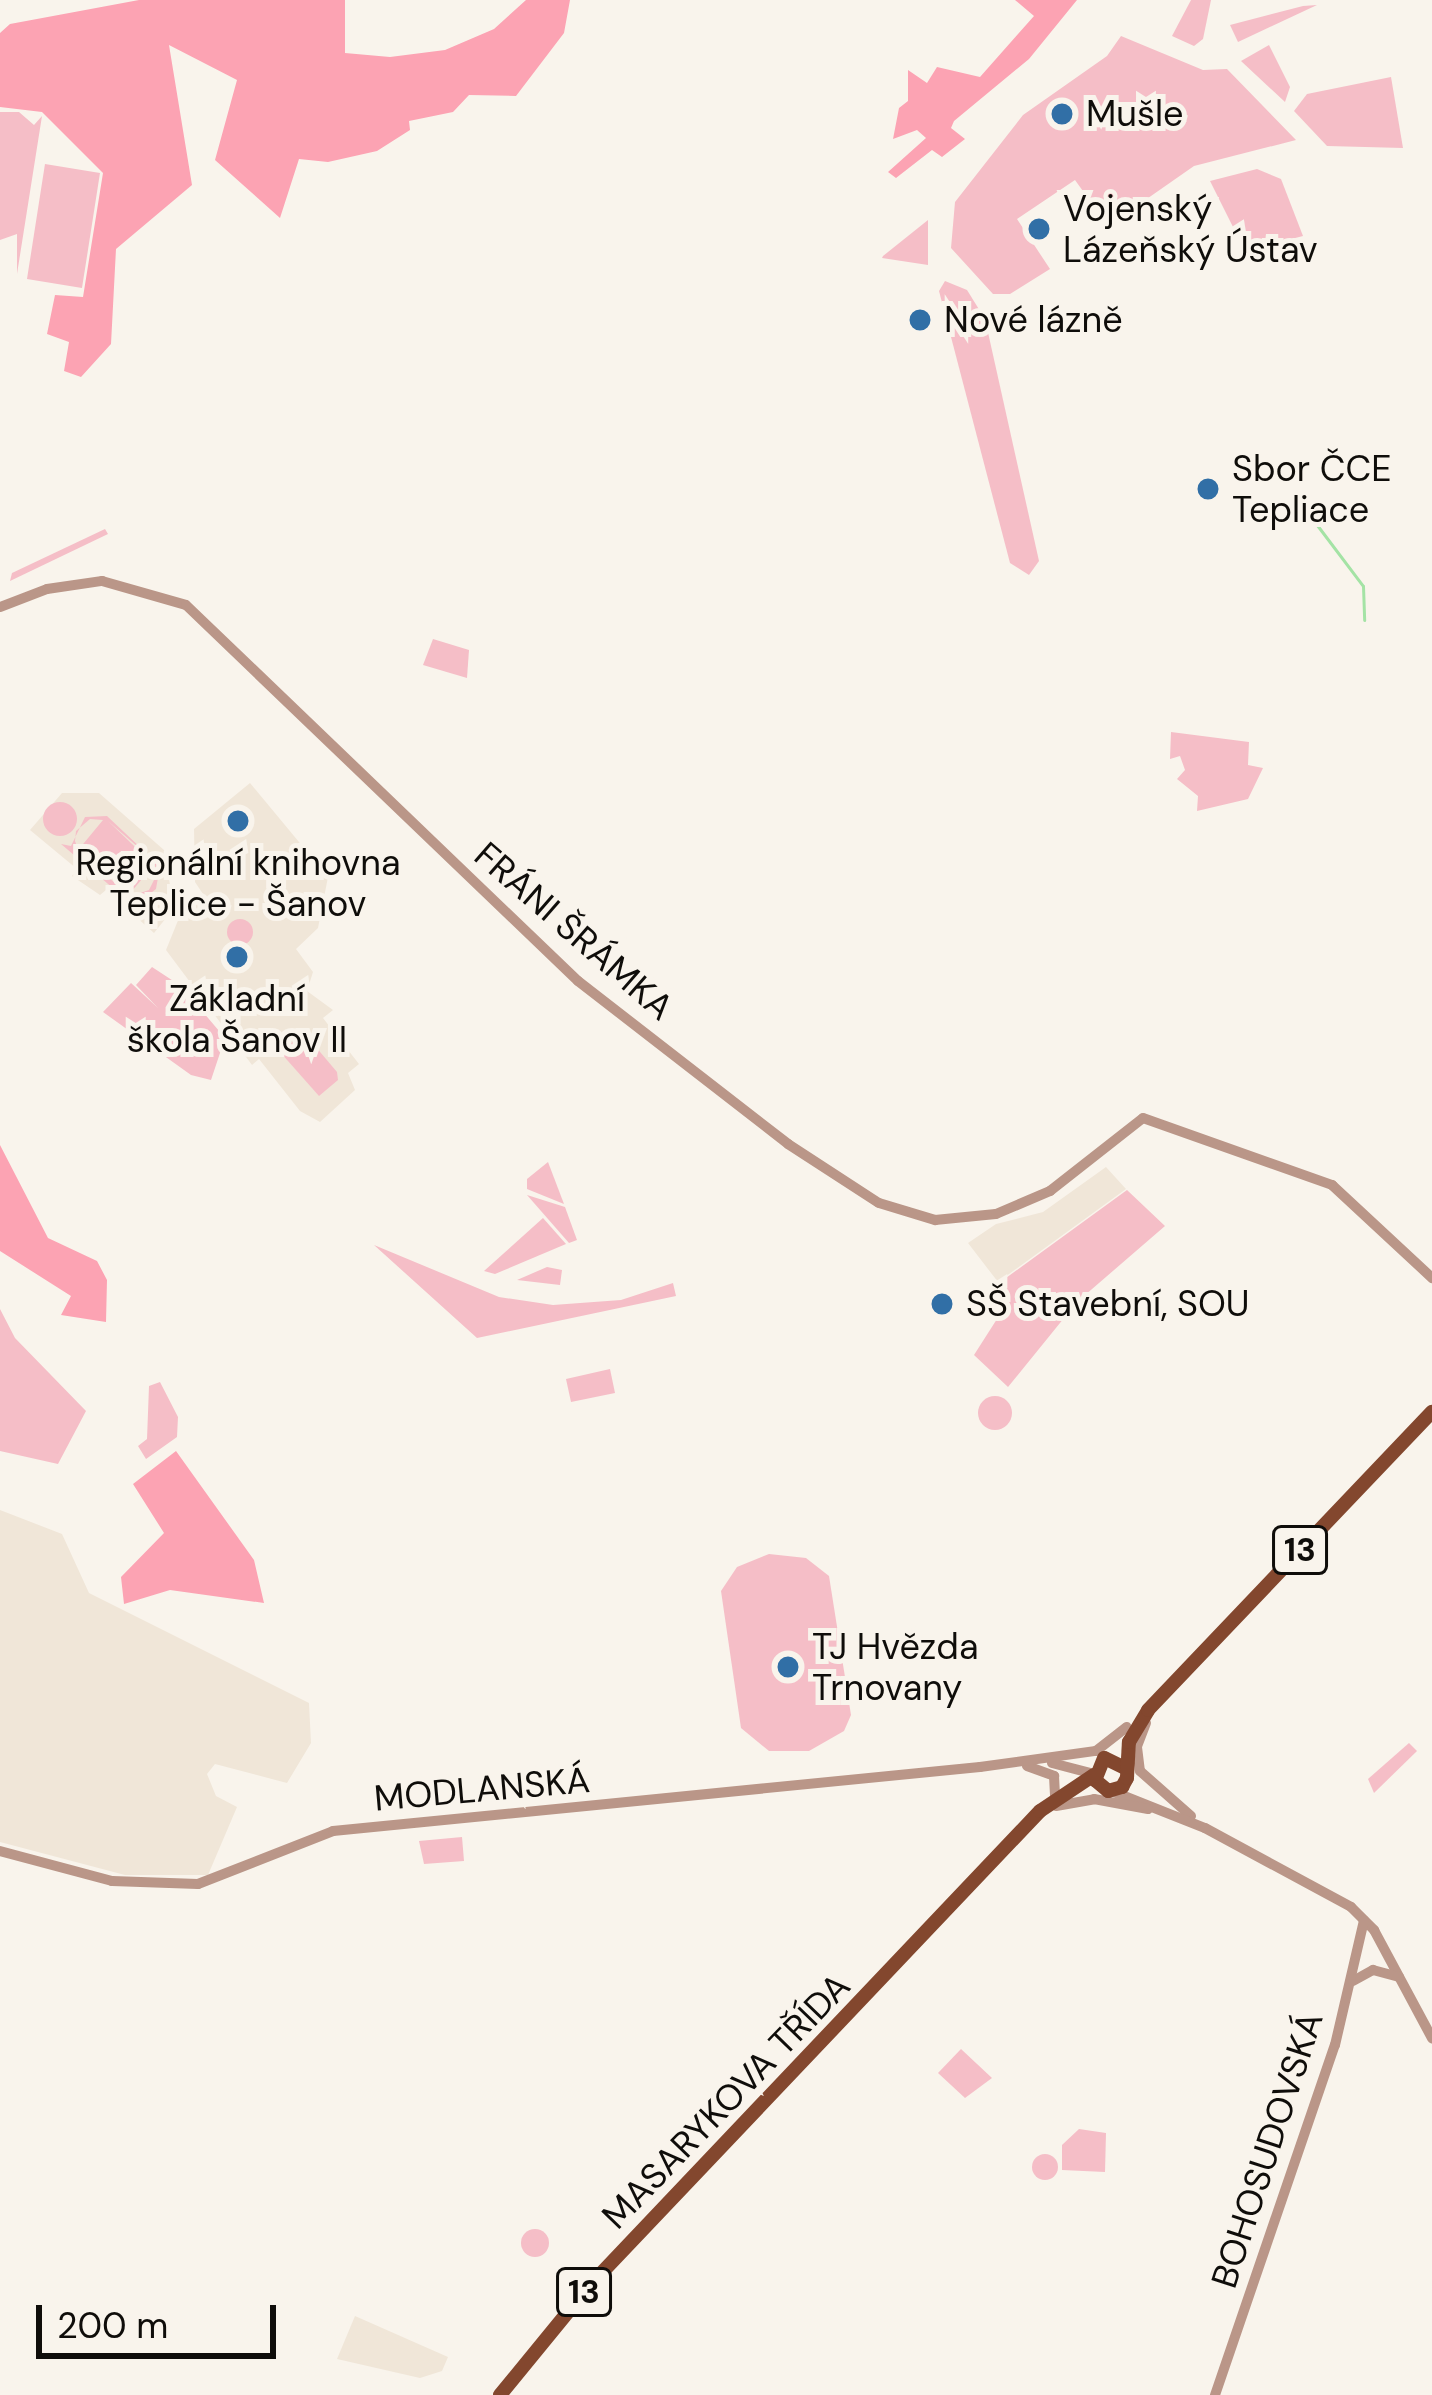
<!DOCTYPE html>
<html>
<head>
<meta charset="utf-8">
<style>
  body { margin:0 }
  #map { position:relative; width:1432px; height:2395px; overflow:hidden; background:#f9f4ec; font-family:"DM Sans",sans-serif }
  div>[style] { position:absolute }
  .built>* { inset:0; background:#f0e6d8 }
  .green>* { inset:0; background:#f5bec7 }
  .round { border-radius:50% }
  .forest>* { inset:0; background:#fca3b3 }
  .stream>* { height:3px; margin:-1.5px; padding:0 1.5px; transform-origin:1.5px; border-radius:1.5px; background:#a4e3a5 }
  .minor>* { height:10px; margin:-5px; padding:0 5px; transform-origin:5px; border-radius:5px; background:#ba9688 }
  .major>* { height:14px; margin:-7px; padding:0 7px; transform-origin:7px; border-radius:7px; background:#83472e }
  .dots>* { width:33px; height:33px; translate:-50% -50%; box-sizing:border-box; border:6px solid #f9f4ec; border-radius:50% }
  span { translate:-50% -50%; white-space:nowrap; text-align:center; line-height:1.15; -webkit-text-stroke:10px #f9f4ec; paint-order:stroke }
  .shield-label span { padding:3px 9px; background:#f9f4ec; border:3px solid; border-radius:9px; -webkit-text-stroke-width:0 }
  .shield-label { font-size:33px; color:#0f0d0a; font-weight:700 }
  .poi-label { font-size:36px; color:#0f0d0a }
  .left { translate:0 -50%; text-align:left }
  .street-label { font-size:36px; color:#0f0d0a }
  .scale { position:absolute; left:36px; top:2305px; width:240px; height:54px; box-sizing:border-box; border:6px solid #0f0d0a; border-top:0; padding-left:15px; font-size:36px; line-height:42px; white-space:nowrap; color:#0f0d0a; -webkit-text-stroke:9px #f9f4ec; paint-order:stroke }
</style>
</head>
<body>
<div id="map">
  <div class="built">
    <div style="clip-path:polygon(250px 783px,328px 877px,318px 928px,296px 949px,313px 972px,307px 991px,333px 1010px,323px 1018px,359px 1064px,348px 1073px,355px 1090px,320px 1122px,300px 1111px,259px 1059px,252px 1065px,166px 950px,179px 918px,202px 900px,211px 910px,205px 919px,215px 912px,195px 882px,194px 829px)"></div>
    <div style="clip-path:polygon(62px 793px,99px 793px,164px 850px,174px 908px,154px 933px,106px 890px,100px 895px,72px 876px,77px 869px,30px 830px)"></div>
    <div style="clip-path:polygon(1106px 1167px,1126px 1189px,998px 1282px,968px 1243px,996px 1224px,1043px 1212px)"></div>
    <div style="clip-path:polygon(0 1510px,62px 1534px,89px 1593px,309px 1703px,311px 1743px,287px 1783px,215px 1764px,207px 1774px,216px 1796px,237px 1807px,208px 1875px,125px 1875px,0 1842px)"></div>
    <div style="clip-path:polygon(355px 2316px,448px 2357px,442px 2371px,420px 2378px,337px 2359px)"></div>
  </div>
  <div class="green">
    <div style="clip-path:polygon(1191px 0,1211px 0,1203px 39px,1194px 46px,1172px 36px)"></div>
    <div style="clip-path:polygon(1317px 5px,1238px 42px,1230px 25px,1303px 6px)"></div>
    <div style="clip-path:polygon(1121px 36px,1203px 70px,1227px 69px,1296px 140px,1194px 166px,1108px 226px,1075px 180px,1017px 219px,1050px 269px,1010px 294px,993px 294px,951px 248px,955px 202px,1023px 115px,1107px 56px)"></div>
    <div style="clip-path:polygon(1269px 45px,1290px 87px,1285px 102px,1241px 61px)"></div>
    <div style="clip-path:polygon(1391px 77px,1403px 148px,1327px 146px,1294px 111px,1307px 94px)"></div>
    <div style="clip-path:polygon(0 112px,19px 112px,34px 125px,42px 116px,17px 274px,17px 234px,0 240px)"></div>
    <div style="clip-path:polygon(45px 164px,100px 173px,82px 288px,27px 279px)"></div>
    <div style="clip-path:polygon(1257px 169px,1281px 179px,1303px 236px,1245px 251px,1210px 181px)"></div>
    <div style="clip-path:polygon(928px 220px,928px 265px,882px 258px,883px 256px)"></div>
    <div style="clip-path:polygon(945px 281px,967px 290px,985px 319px,1039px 561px,1029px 575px,1010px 563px,939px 291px)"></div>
    <div style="clip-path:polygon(105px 529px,108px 534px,10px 581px,12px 573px)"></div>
    <div style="clip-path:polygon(433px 639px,469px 650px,467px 678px,423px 665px)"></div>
    <div style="clip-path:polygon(1171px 732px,1249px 742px,1248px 765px,1263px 768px,1248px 799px,1197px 811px,1198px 796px,1177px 779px,1185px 770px,1180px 756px,1170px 759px)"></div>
    <div class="round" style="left:43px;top:802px;width:34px;height:34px"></div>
    <div style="clip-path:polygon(evenodd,107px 816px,160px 866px,156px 889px,134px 906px,61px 844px,71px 846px,85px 817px,107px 816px,90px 819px,103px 820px,79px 849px,131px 892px,154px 865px,108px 821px,154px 861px,157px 874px,149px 890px,137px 894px,126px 892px,80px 854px,75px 841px,76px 831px,90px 819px)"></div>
    <div class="round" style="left:227px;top:919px;width:26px;height:26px"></div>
    <div style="clip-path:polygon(152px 967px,181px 986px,225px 1038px,211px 1080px,191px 1075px,103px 1012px,131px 983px,158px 1008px,136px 985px)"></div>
    <div style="clip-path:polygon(304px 1033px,337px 1072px,338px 1080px,319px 1096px,280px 1052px)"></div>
    <div style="clip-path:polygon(548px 1162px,564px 1204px,527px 1189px,527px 1179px)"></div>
    <div style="clip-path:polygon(1127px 1190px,1165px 1226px,1077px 1302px,1008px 1387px,974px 1355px,1004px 1308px,999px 1283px)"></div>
    <div style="clip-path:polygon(527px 1195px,565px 1207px,577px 1240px,569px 1243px)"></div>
    <div style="clip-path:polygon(543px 1218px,566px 1244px,495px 1274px,484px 1271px)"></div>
    <div style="clip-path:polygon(374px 1245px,499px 1297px,553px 1305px,621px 1300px,673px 1283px,676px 1296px,477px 1338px)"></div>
    <div style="clip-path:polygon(547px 1267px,562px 1270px,560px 1285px,517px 1280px)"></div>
    <div style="clip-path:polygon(0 1309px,15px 1338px,86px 1411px,58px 1464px,0 1451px)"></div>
    <div style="clip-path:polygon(610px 1369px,615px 1393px,571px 1402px,566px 1379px)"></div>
    <div style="clip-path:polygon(160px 1382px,178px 1417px,177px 1437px,146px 1459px,138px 1446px,147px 1439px,149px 1386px)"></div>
    <div class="round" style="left:978px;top:1396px;width:34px;height:34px"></div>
    <div style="clip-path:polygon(769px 1554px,806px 1558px,829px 1576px,851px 1715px,844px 1731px,809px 1751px,769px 1751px,741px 1728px,721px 1591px,737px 1567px)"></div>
    <div style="clip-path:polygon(1409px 1743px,1417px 1751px,1374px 1793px,1368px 1779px)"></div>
    <div style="clip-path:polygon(462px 1837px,464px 1861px,424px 1864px,419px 1841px)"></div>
    <div style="clip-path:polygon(961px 2049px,992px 2078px,965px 2098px,938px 2073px)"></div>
    <div style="clip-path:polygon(1079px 2129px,1106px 2133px,1105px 2172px,1062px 2170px,1062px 2145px)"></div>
    <div class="round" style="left:1032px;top:2154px;width:26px;height:26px"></div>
    <div class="round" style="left:521px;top:2229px;width:28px;height:28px"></div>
  </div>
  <div class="forest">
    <div style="clip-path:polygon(139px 0,345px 0,345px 53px,390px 57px,445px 50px,494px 29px,526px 0,570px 0,564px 33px,516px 96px,469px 95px,453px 112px,409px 121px,410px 130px,377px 151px,328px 162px,299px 159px,280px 218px,215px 160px,237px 80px,169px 45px,192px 185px,116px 249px,111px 344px,81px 377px,64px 371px,69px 342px,47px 334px,55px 295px,83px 297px,103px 173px,42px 112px,0 107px,0 33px,10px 24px)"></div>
    <div style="clip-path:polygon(1015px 0,1077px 0,1029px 59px,954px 121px,951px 128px,965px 139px,942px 157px,932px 150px,896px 178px,888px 172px,926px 138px,917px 130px,893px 139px,899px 108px,908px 101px,908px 70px,927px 83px,937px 67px,980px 77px,1034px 16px)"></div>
    <div style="clip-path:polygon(0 1145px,48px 1238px,97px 1261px,107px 1280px,106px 1322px,61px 1315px,71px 1296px,0 1251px)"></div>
    <div style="clip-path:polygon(176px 1451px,254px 1560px,264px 1603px,170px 1590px,124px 1604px,121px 1577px,164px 1533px,133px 1484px)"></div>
  </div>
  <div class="stream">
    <div style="left:1317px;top:525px;width:76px;rotate:53deg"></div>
    <div style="left:1363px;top:586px;width:34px;rotate:88deg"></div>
  </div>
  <div class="minor">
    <div style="left:0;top:607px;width:50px;rotate:-21deg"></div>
    <div style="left:47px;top:589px;width:56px;rotate:-8.3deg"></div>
    <div style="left:102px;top:581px;width:87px;rotate:15.9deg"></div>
    <div style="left:186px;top:605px;width:543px;rotate:43.81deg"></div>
    <div style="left:578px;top:981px;width:266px;rotate:37.8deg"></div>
    <div style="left:788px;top:1144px;width:108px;rotate:33deg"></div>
    <div style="left:879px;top:1203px;width:59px;rotate:16.9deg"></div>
    <div style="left:935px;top:1220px;width:61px;rotate:-5.6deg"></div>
    <div style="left:996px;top:1214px;width:59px;rotate:-23.1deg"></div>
    <div style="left:1050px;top:1191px;width:118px;rotate:-38.1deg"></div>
    <div style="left:1143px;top:1118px;width:201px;rotate:19.5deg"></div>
    <div style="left:1332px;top:1185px;width:137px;rotate:42.9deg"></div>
    <div style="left:1146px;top:1723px;width:26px;rotate:111deg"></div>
    <div style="left:1137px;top:1747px;width:24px;rotate:83deg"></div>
    <div style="left:1140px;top:1771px;width:68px;rotate:41.4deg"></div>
    <div style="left:1052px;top:1763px;width:43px;rotate:14.7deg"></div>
    <div style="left:1027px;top:1766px;width:29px;rotate:20deg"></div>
    <div style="left:1054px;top:1776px;width:21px;rotate:87deg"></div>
    <div style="left:1114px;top:1792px;width:98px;rotate:21.6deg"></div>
    <div style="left:1205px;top:1828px;width:166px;rotate:28.4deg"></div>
    <div style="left:1351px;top:1907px;width:33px;rotate:45deg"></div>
    <div style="left:1374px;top:1930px;width:123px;rotate:61.8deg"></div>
    <div style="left:1056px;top:1806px;width:39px;rotate:-10deg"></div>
    <div style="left:1094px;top:1799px;width:55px;rotate:10.5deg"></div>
    <div style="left:0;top:1851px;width:116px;rotate:15deg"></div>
    <div style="left:112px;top:1881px;width:86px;rotate:2deg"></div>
    <div style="left:198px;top:1884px;width:145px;rotate:-21.4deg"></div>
    <div style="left:333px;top:1831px;width:650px;rotate:-5.65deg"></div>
    <div style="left:980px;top:1767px;width:117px;rotate:-7.9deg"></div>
    <div style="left:1096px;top:1751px;width:39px;rotate:-38deg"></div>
    <div style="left:1353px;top:1981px;width:23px;rotate:-29deg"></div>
    <div style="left:1373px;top:1970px;width:27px;rotate:15deg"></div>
    <div style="left:1215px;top:2395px;width:370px;rotate:-71.1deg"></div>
    <div style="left:1335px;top:2045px;width:128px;rotate:-76.9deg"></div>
  </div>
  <div class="major">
    <div style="left:1127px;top:1769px;width:25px;rotate:-154deg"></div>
    <div style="left:1104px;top:1758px;width:24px;rotate:112deg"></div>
    <div style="left:1095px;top:1780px;width:17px;rotate:40deg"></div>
    <div style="left:1108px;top:1791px;width:15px;rotate:-16deg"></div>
    <div style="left:1122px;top:1787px;width:10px;rotate:-61deg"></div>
    <div style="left:1127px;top:1778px;width:36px;rotate:-87deg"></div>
    <div style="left:1129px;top:1742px;width:37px;rotate:-59deg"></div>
    <div style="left:1148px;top:1710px;width:412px;rotate:-46.4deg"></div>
    <div style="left:500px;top:2395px;width:144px;rotate:-50.7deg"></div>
    <div style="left:591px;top:2284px;width:652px;rotate:-46.49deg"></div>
    <div style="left:1040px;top:1811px;width:65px;rotate:-33.7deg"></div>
  </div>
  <div class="dots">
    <div style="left:1062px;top:114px;background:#316fa6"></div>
    <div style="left:1039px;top:229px;background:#316fa6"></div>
    <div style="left:920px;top:320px;background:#316fa6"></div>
    <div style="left:1208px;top:489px;background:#316fa6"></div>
    <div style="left:238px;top:821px;background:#316fa6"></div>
    <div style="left:237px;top:957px;background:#316fa6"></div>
    <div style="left:942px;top:1304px;background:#316fa6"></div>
    <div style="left:788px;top:1667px;background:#316fa6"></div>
  </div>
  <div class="shield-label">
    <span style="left:1300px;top:1550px">13</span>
    <span style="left:584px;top:2292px">13</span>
  </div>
  <div class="poi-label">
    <span class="left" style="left:1086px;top:114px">Mušle</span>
    <span class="left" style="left:1063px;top:229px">Vojenský<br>Lázeňský Ústav</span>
    <span class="left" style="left:944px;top:320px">Nové lázně</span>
    <span class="left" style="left:1232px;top:489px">Sbor ČCE<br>Tepliace</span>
    <span style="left:238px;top:883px">Regionální knihovna<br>Teplice - Šanov</span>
    <span style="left:237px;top:1019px">Základní<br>škola Šanov II</span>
    <span class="left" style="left:966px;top:1304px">SŠ Stavební, SOU</span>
    <span class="left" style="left:812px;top:1667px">TJ Hvězda<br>Trnovany</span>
  </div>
  <div class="street-label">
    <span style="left:574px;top:931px;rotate:41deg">FRÁNI ŠRÁMKA</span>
    <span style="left:482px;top:1789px;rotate:-5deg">MODLANSKÁ</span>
    <span style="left:726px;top:2101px;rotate:-46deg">MASARYKOVA TŘÍDA</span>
    <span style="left:1267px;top:2150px;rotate:-72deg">BOHOSUDOVSKÁ</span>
  </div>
  <div class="scale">200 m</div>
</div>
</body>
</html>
